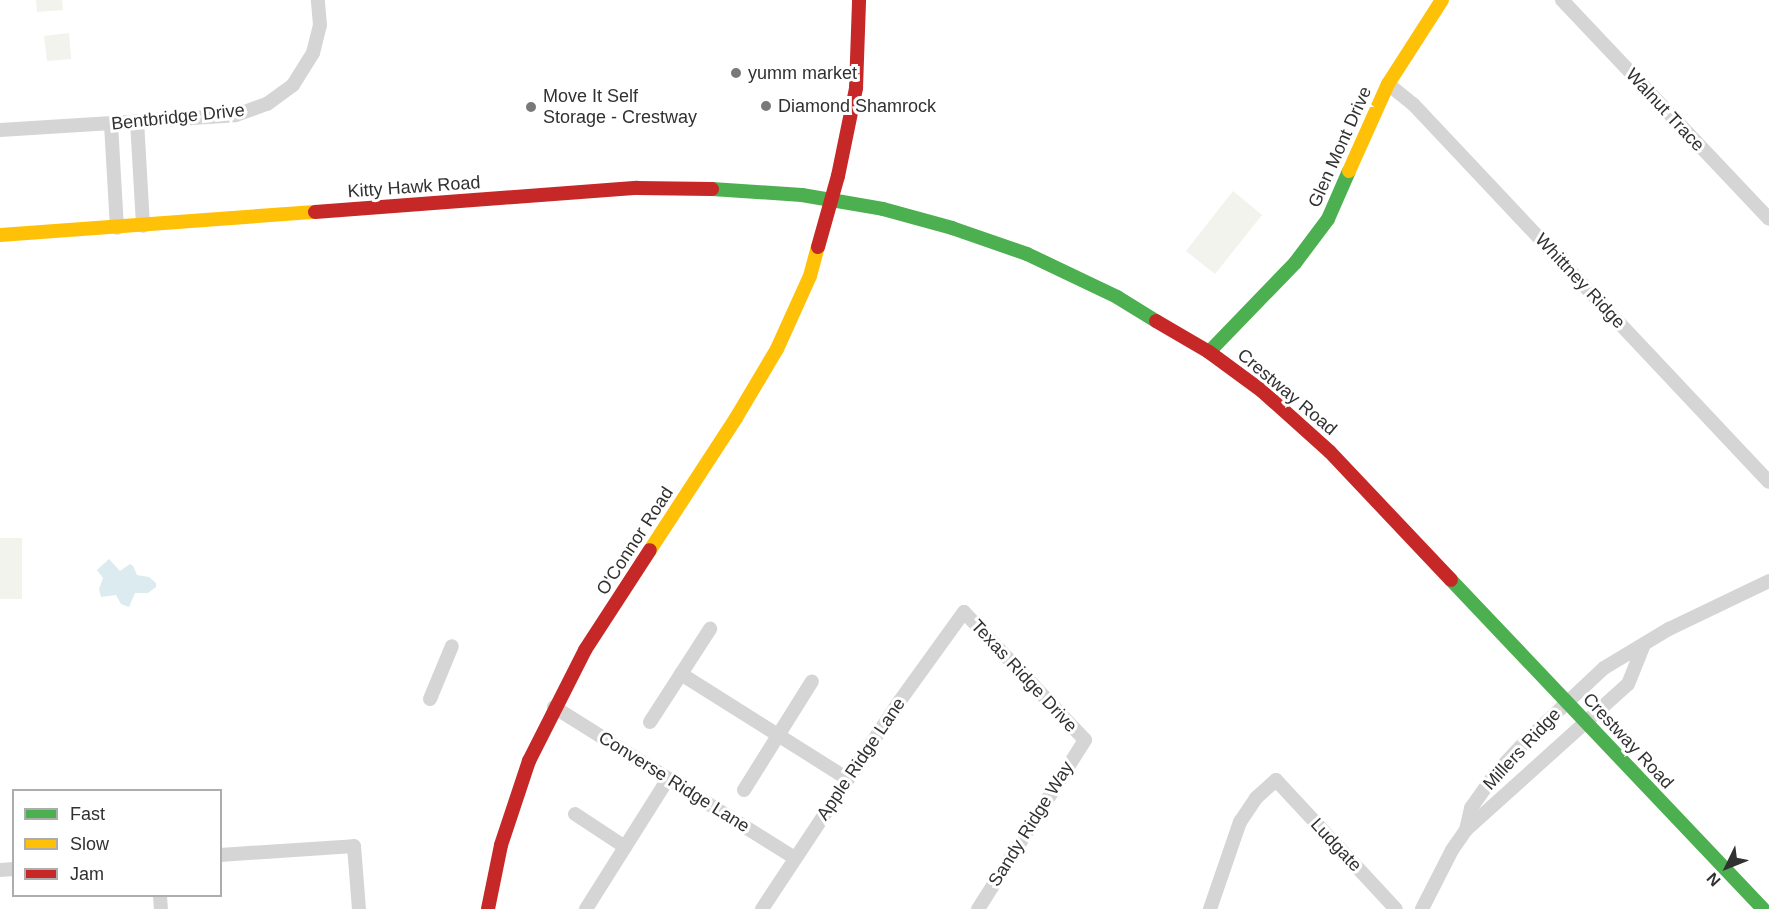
<!DOCTYPE html>
<html>
<head>
<meta charset="utf-8">
<style>
  body { margin:0 }
  #map { position:relative; width:1769px; height:909px; overflow:hidden; background:#fff; font-family:Helvetica,sans-serif }
  div>[style] { position:absolute }
  .green>* { inset:0; background:#f1f3ec }
  .water>* { inset:0; background:#dbebf0 }
  .street>* { height:14px; margin:-7px; padding:0 7px; transform-origin:7px; border-radius:7px; background:#d5d5d5 }
  .fast>* { height:14px; margin:-7px; padding:0 7px; transform-origin:7px; border-radius:7px; background:#4caf50 }
  .slow>* { height:14px; margin:-7px; padding:0 7px; transform-origin:7px; border-radius:7px; background:#ffc107 }
  .jam>* { height:14px; margin:-7px; padding:0 7px; transform-origin:7px; border-radius:7px; background:#c62828 }
  .dots>* { width:16px; height:16px; translate:-50% -50%; box-sizing:border-box; border:3px solid #fff; border-radius:50% }
  span { translate:-50% -50%; white-space:nowrap; text-align:center; line-height:1.15; -webkit-text-stroke:6px #fff; paint-order:stroke }
  .poi-label { font-size:18px; color:#313131 }
  .left { translate:0 -50%; text-align:left }
  .street-label { font-size:18px; color:#313131 }
  .legend { position:absolute; left:12px; top:789px; width:210px; height:108px; box-sizing:border-box; background:#fff; border:2px solid #adadad; margin:0; padding:8px 10px; list-style:none; font-size:18px; color:#313131 }
  .legend li { display:flex; align-items:center; gap:12px; height:30px }
  .legend b { width:30px; border:2px solid #adadad }
  .north { position:absolute; left:1697px; top:837px; width:60px; height:60px; -webkit-text-stroke:4px #fff; paint-order:stroke; rotate:227deg; font-size:16px; font-weight:700; line-height:24px; text-align:center; color:#313131 }
  .north::after { content:''; display:block; margin:auto; width:21px; height:27px; background:#313131; clip-path:polygon(50% 0,100% 100%,50% 72%,0 100%) }
</style>
</head>
<body>
<div id="map">
  <div class="green">
    <div style="clip-path:polygon(36px 0,62px 0,63px 10px,37px 12px)"></div>
    <div style="clip-path:polygon(69px 33px,71px 59px,47px 61px,44px 36px)"></div>
    <div style="clip-path:polygon(1233px 191px,1262px 215px,1215px 274px,1186px 251px)"></div>
    <div style="clip-path:polygon(0 538px,22px 538px,22px 599px,0 599px)"></div>
  </div>
  <div class="water">
    <div style="clip-path:polygon(109px 559px,120px 571px,130px 564px,133px 566px,137px 575px,149px 577px,156px 583px,156px 587px,148px 593px,135px 593px,129px 607px,121px 604px,116px 595px,101px 597px,99px 589px,103px 578px,97px 570px)"></div>
  </div>
  <div class="street">
    <div style="left:1562px;top:0;width:301px;rotate:46.6deg"></div>
    <div style="left:1388px;top:84px;width:32px;rotate:39deg"></div>
    <div style="left:1413px;top:104px;width:519px;rotate:46.72deg"></div>
    <div style="left:137px;top:121px;width:105px;rotate:86.7deg"></div>
    <div style="left:111px;top:124px;width:104px;rotate:86.7deg"></div>
    <div style="left:0;top:130px;width:236px;rotate:-3.6deg"></div>
    <div style="left:236px;top:115px;width:33px;rotate:-20deg"></div>
    <div style="left:267px;top:104px;width:32px;rotate:-36deg"></div>
    <div style="left:293px;top:85px;width:38px;rotate:-58deg"></div>
    <div style="left:313px;top:53px;width:29px;rotate:-76deg"></div>
    <div style="left:320px;top:25px;width:25px;rotate:-95deg"></div>
    <div style="left:1643px;top:647px;width:40px;rotate:112deg"></div>
    <div style="left:1628px;top:684px;width:218px;rotate:138deg"></div>
    <div style="left:1466px;top:830px;width:23px;rotate:-77deg"></div>
    <div style="left:1471px;top:808px;width:42px;rotate:-54.8deg"></div>
    <div style="left:1495px;top:774px;width:41px;rotate:-47deg"></div>
    <div style="left:1523px;top:744px;width:111px;rotate:-43.2deg"></div>
    <div style="left:1604px;top:668px;width:76px;rotate:-31deg"></div>
    <div style="left:1669px;top:629px;width:111px;rotate:-25.6deg"></div>
    <div style="left:681px;top:674px;width:54px;rotate:-57.2deg"></div>
    <div style="left:430px;top:699px;width:57px;rotate:-67.5deg"></div>
    <div style="left:554px;top:707px;width:284px;rotate:32.1deg"></div>
    <div style="left:650px;top:722px;width:57px;rotate:-57.1deg"></div>
    <div style="left:681px;top:674px;width:197px;rotate:32.2deg"></div>
    <div style="left:744px;top:790px;width:128px;rotate:-58deg"></div>
    <div style="left:575px;top:814px;width:60px;rotate:33.4deg"></div>
    <div style="left:220px;top:855px;width:134px;rotate:-3.8deg"></div>
    <div style="left:354px;top:846px;width:63px;rotate:85.5deg"></div>
    <div style="left:0;top:870px;width:14px;rotate:-4deg"></div>
    <div style="left:160px;top:896px;width:13px;rotate:86deg"></div>
    <div style="left:586px;top:909px;width:154px;rotate:-57.8deg"></div>
    <div style="left:762px;top:909px;width:248px;rotate:-56.5deg"></div>
    <div style="left:899px;top:702px;width:111px;rotate:-54.2deg"></div>
    <div style="left:964px;top:612px;width:176px;rotate:46.6deg"></div>
    <div style="left:1085px;top:740px;width:200px;rotate:122.3deg"></div>
    <div style="left:1210px;top:909px;width:92px;rotate:-71deg"></div>
    <div style="left:1240px;top:822px;width:29px;rotate:-56deg"></div>
    <div style="left:1256px;top:798px;width:27px;rotate:-42deg"></div>
    <div style="left:1276px;top:780px;width:176px;rotate:47.1deg"></div>
    <div style="left:1422px;top:909px;width:66px;rotate:-63deg"></div>
    <div style="left:1452px;top:850px;width:24px;rotate:-55deg"></div>
  </div>
  <div class="fast">
    <div style="left:712px;top:189px;width:90px;rotate:3.8deg"></div>
    <div style="left:802px;top:195px;width:82px;rotate:9.8deg"></div>
    <div style="left:883px;top:209px;width:72px;rotate:15.4deg"></div>
    <div style="left:952px;top:228px;width:79px;rotate:19.1deg"></div>
    <div style="left:1027px;top:254px;width:100px;rotate:25.5deg"></div>
    <div style="left:1117px;top:297px;width:46px;rotate:31.6deg"></div>
    <div style="left:1209px;top:352px;width:124px;rotate:-46deg"></div>
    <div style="left:1295px;top:263px;width:55px;rotate:-53.1deg"></div>
    <div style="left:1328px;top:219px;width:52px;rotate:-66.4deg"></div>
    <div style="left:1451px;top:580px;width:453px;rotate:46.5deg"></div>
  </div>
  <div class="slow">
    <div style="left:1349px;top:171px;width:95px;rotate:-65.9deg"></div>
    <div style="left:1388px;top:84px;width:100px;rotate:-57.3deg"></div>
    <div style="left:0;top:235px;width:316px;rotate:-4.2deg"></div>
    <div style="left:650px;top:550px;width:158px;rotate:-56.9deg"></div>
    <div style="left:736px;top:418px;width:80px;rotate:-59.3deg"></div>
    <div style="left:777px;top:349px;width:80px;rotate:-65.7deg"></div>
    <div style="left:810px;top:276px;width:30px;rotate:-75deg"></div>
  </div>
  <div class="jam">
    <div style="left:315px;top:212px;width:323px;rotate:-4.3deg"></div>
    <div style="left:637px;top:188px;width:75px;rotate:0.8deg"></div>
    <div style="left:818px;top:247px;width:74px;rotate:-74.3deg"></div>
    <div style="left:838px;top:176px;width:90px;rotate:-78.4deg"></div>
    <div style="left:856px;top:88px;width:88px;rotate:-88deg"></div>
    <div style="left:1156px;top:321px;width:61px;rotate:30.3deg"></div>
    <div style="left:1209px;top:352px;width:66px;rotate:36.3deg"></div>
    <div style="left:1262px;top:391px;width:91px;rotate:41.9deg"></div>
    <div style="left:1330px;top:452px;width:176px;rotate:46.6deg"></div>
    <div style="left:488px;top:909px;width:65px;rotate:-78.5deg"></div>
    <div style="left:501px;top:845px;width:89px;rotate:-71.6deg"></div>
    <div style="left:529px;top:761px;width:124px;rotate:-63.2deg"></div>
    <div style="left:585px;top:650px;width:119px;rotate:-57deg"></div>
  </div>
  <div class="dots">
    <div style="left:736px;top:73px;background:#797979"></div>
    <div style="left:766px;top:106px;background:#797979"></div>
    <div style="left:531px;top:107px;background:#797979"></div>
  </div>
  <div class="poi-label">
    <span class="left" style="left:748px;top:73px">yumm market</span>
    <span class="left" style="left:543px;top:107px">Move It Self<br>Storage - Crestway</span>
    <span class="left" style="left:778px;top:106px">Diamond Shamrock</span>
  </div>
  <div class="street-label">
    <span style="left:1665px;top:110px;rotate:47deg">Walnut Trace</span>
    <span style="left:178px;top:117px;rotate:-6deg">Bentbridge Drive</span>
    <span style="left:1340px;top:147px;rotate:-66deg">Glen Mont Drive</span>
    <span style="left:414px;top:187px;rotate:-4deg">Kitty Hawk Road</span>
    <span style="left:1580px;top:281px;rotate:47deg">Whittney Ridge</span>
    <span style="left:1287px;top:392px;rotate:40deg">Crestway Road</span>
    <span style="left:635px;top:541px;rotate:-57deg">O'Connor Road</span>
    <span style="left:1024px;top:676px;rotate:47deg">Texas Ridge Drive</span>
    <span style="left:1628px;top:741px;rotate:47deg">Crestway Road</span>
    <span style="left:1522px;top:749px;rotate:-47deg">Millers Ridge</span>
    <span style="left:861px;top:759px;rotate:-56deg">Apple Ridge Lane</span>
    <span style="left:674px;top:782px;rotate:32deg">Converse Ridge Lane</span>
    <span style="left:1031px;top:824px;rotate:-58deg">Sandy Ridge Way</span>
    <span style="left:1336px;top:845px;rotate:47deg">Ludgate</span>
  </div>
  <ul class="legend">
  <li><b style="height:8px;background:#4caf50"></b>Fast</li>
  <li><b style="height:8px;background:#ffc107"></b>Slow</li>
  <li><b style="height:8px;background:#c62828"></b>Jam</li>
  </ul>
  <div class="north">N</div>
</div>
</body>
</html>
